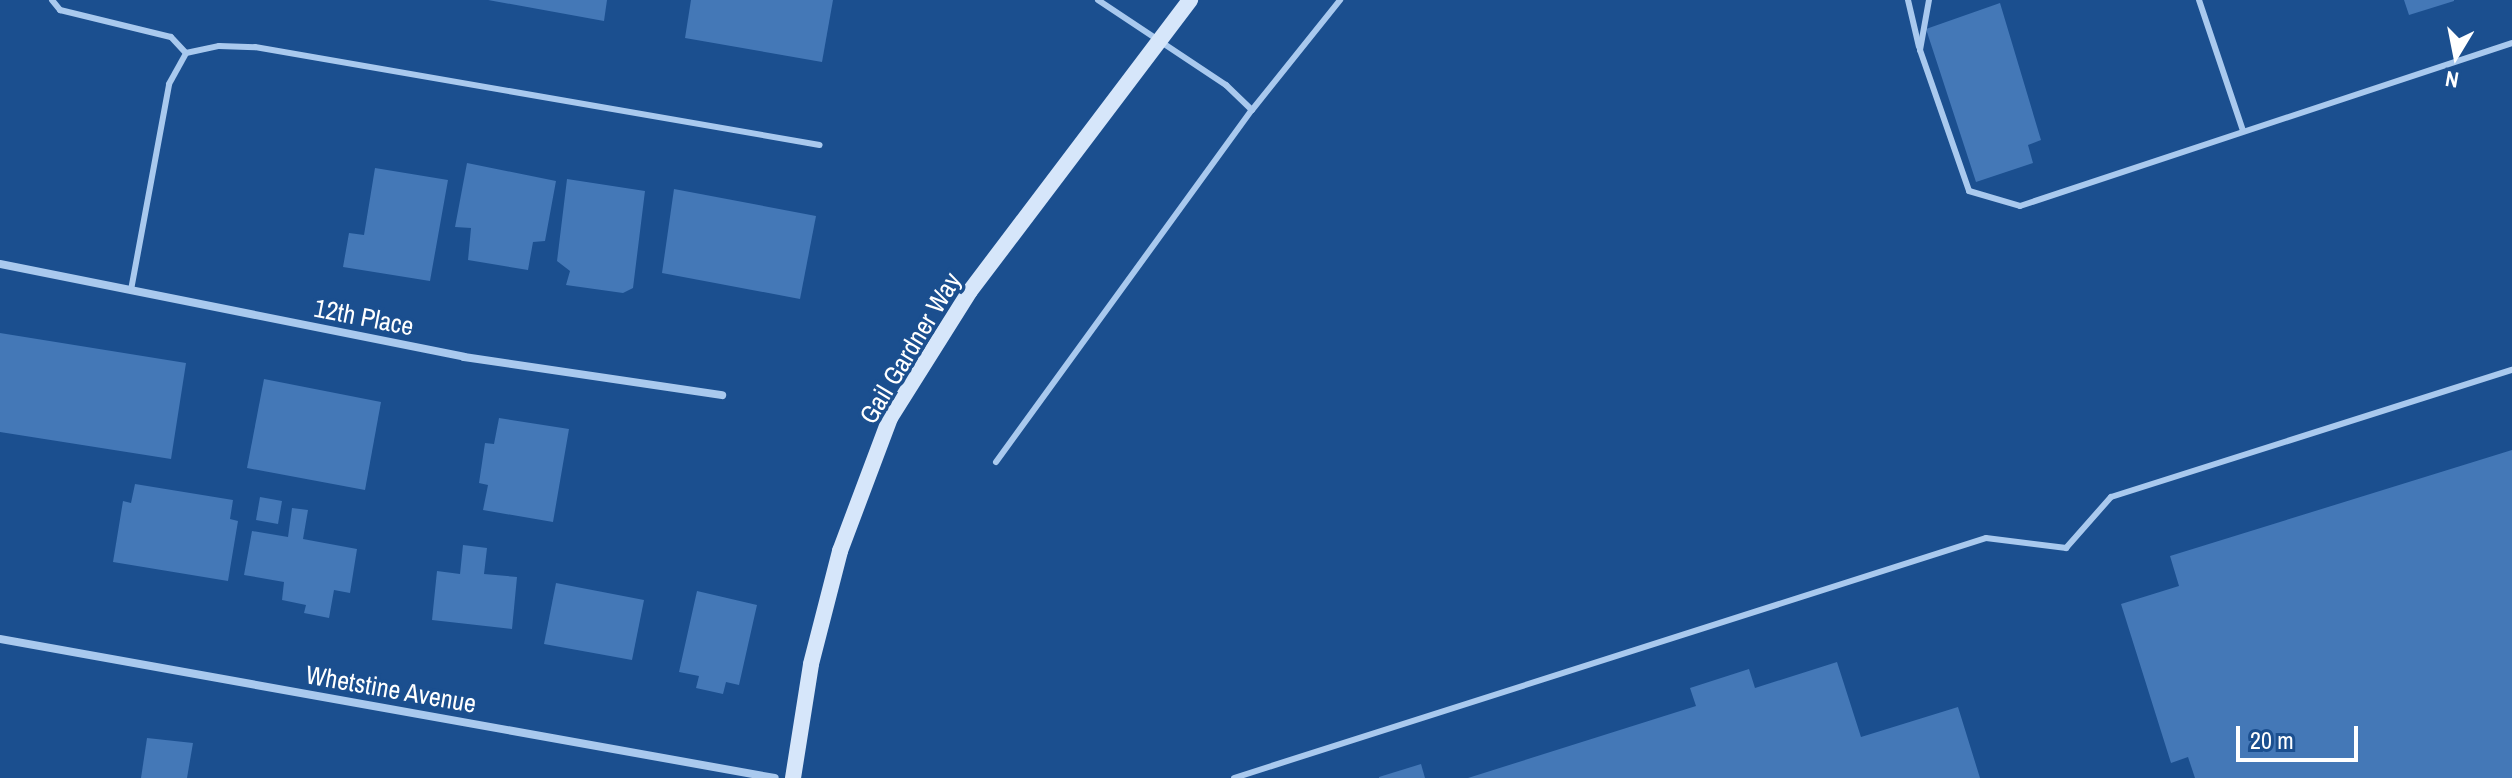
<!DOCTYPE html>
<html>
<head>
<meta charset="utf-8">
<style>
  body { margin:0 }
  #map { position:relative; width:2512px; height:778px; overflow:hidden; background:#1b4f8f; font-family:"Archivo Narrow",sans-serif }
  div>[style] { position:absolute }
  .building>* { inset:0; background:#4478b7 }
  .lane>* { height:6px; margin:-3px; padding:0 3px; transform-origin:3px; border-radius:3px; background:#a9c9ee }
  .street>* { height:8px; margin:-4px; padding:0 4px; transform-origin:4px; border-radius:4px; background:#a9c9ee }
  .secondary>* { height:16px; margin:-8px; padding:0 8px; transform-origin:8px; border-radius:8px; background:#d6e6fa }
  span { translate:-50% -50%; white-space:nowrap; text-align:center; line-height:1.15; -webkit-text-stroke:7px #1b4f8f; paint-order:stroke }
  .street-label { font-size:26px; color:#fff }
  .north { position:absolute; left:2416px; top:16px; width:80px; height:80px; -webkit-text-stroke:6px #1b4f8f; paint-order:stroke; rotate:190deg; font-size:22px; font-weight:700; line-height:32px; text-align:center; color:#fff }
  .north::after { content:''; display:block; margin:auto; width:28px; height:36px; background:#fff; clip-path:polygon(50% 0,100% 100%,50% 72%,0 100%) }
  .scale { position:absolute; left:2236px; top:726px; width:122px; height:36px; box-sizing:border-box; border:4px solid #fff; border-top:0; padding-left:10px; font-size:24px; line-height:28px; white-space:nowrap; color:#fff; -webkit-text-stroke:6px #1b4f8f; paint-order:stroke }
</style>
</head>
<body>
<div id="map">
  <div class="building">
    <div style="clip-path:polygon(488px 0,607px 0,604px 21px)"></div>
    <div style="clip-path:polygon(691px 0,833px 0,822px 62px,685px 38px)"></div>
    <div style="clip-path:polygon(2404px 0,2454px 0,2454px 1px,2409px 15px)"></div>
    <div style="clip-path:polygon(2000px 3px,2041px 140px,2028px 145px,2033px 163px,1976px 182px,1926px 29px)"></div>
    <div style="clip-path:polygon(467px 163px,556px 181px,545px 241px,533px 242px,528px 270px,468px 260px,471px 228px,455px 227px)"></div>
    <div style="clip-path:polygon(375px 168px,448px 180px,430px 281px,343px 267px,349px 233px,364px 235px)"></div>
    <div style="clip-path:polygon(567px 179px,645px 191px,633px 288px,623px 293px,566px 285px,570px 271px,557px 261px)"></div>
    <div style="clip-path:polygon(674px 189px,816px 216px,800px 299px,662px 273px)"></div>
    <div style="clip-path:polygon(0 333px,186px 363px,171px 459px,0 432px)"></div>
    <div style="clip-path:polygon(264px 379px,381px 402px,365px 490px,247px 468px)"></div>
    <div style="clip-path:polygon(499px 418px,569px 429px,553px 522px,483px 510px,488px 485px,479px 483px,485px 443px,494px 444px)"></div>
    <div style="clip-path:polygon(2512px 450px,2512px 778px,2195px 778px,2188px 757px,2171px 763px,2121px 604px,2179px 586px,2170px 556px)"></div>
    <div style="clip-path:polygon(135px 484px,233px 500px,230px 519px,238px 521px,228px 581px,113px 562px,123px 501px,131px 503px)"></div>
    <div style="clip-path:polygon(260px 497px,282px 501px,278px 524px,256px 520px)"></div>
    <div style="clip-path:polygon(292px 508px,308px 510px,303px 539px,357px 549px,350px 593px,334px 590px,329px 618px,304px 613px,306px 605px,282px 600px,284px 582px,244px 575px,252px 531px,288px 537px)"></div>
    <div style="clip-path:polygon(463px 545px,487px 548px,484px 574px,517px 577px,512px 629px,432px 620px,437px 571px,460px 574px)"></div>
    <div style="clip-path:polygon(556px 583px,644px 600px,632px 660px,544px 644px)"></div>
    <div style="clip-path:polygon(697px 591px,757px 605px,739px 685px,726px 682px,723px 694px,696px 688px,699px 676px,679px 672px)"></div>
    <div style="clip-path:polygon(1837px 662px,1861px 737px,1958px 707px,1980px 778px,1468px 778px,1696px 706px,1690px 688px,1749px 669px,1755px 688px)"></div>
    <div style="clip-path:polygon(147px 738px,193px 743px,187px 778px,141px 778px)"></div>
    <div style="clip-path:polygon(1421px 764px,1425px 778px,1379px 778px,1379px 777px)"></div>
  </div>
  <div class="lane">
    <div style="left:52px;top:0;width:13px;rotate:51deg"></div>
    <div style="left:60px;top:10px;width:114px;rotate:13.7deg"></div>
    <div style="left:171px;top:37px;width:22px;rotate:47deg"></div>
    <div style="left:1098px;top:0;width:154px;rotate:33.6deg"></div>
    <div style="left:1226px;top:85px;width:36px;rotate:44deg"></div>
    <div style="left:1908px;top:0;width:48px;rotate:76.8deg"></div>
    <div style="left:1929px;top:0;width:51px;rotate:100.2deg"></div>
    <div style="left:1920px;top:50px;width:149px;rotate:70.8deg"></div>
    <div style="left:1969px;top:191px;width:53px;rotate:16.4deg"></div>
    <div style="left:2020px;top:206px;width:518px;rotate:-18.33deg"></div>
    <div style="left:2199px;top:0;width:138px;rotate:71.4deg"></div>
    <div style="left:131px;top:290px;width:209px;rotate:-79.5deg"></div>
    <div style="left:169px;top:84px;width:35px;rotate:-61deg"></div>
    <div style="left:186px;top:53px;width:34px;rotate:-12deg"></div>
    <div style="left:219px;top:46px;width:36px;rotate:2deg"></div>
    <div style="left:255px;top:47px;width:573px;rotate:9.84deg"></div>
    <div style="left:996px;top:462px;width:435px;rotate:-54deg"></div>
    <div style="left:1252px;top:110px;width:141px;rotate:-51.3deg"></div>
    <div style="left:1234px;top:778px;width:789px;rotate:-17.7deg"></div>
    <div style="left:1986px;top:538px;width:81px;rotate:7.1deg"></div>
    <div style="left:2066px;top:548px;width:68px;rotate:-48.6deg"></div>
    <div style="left:2111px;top:497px;width:421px;rotate:-17.6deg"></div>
  </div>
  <div class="street">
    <div style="left:0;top:264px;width:473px;rotate:11.3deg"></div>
    <div style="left:464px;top:357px;width:261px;rotate:8.4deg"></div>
    <div style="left:0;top:639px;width:787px;rotate:10.17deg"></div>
  </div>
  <div class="secondary">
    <div style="left:793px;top:778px;width:115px;rotate:-81deg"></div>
    <div style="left:811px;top:664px;width:117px;rotate:-75.6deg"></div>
    <div style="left:840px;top:551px;width:142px;rotate:-69.4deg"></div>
    <div style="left:890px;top:418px;width:150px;rotate:-57.8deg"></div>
    <div style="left:970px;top:291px;width:365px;rotate:-52.9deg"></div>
  </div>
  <div class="street-label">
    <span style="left:364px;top:317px;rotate:11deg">12th Place</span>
    <span style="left:910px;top:348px;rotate:-59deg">Gail Gardner Way</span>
    <span style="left:391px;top:689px;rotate:10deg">Whetstine Avenue</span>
  </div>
  <div class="north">N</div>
  <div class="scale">20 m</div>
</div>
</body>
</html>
